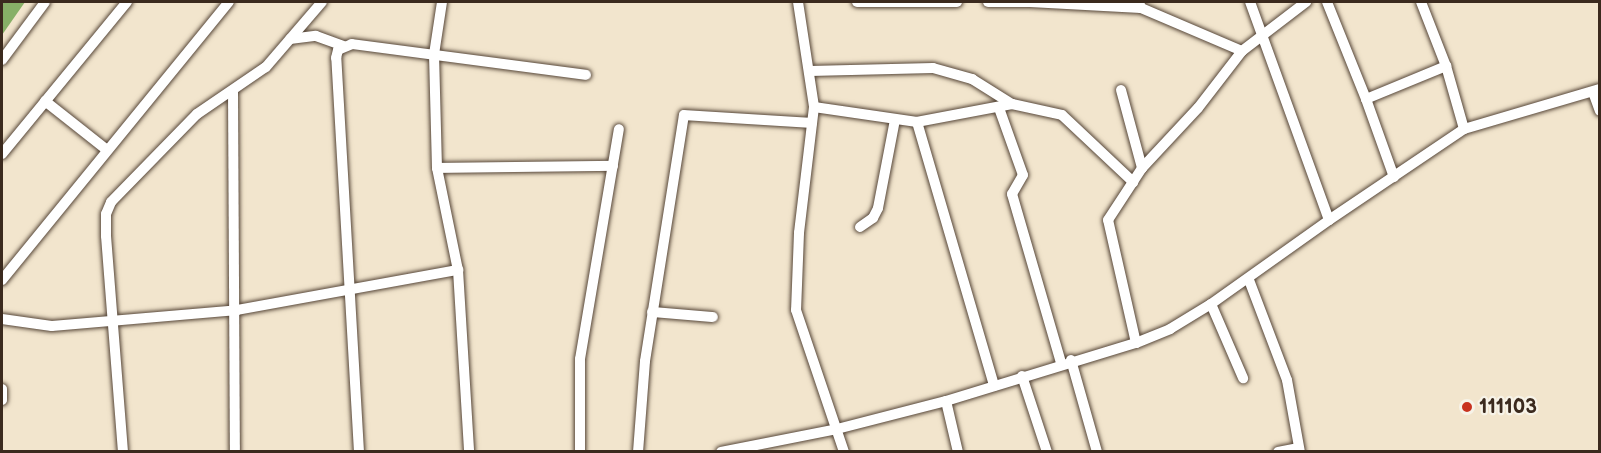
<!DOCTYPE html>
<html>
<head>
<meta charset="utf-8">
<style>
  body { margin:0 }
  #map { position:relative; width:1601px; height:453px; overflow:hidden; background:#f2e5cd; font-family:"Balsamiq Sans",sans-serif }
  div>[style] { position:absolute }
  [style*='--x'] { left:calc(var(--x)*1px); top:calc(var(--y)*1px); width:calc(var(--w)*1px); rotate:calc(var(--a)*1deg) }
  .forest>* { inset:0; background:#87b067 }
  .roads { filter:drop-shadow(0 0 2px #564638) drop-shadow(0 0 2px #564638) }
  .minor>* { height:10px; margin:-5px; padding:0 5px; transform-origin:5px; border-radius:5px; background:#fff }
  .dots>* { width:16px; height:16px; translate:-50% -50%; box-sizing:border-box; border:3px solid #f7f3e8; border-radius:50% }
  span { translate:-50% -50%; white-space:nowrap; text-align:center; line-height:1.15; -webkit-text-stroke:4.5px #f7f3e8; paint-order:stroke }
  .poi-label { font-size:20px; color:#3b2a1e; font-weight:700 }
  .left { translate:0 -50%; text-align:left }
  .frame { position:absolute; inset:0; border:3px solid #3b2a1e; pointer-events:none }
</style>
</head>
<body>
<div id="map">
  <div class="forest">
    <div style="clip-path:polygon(2px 2px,25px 2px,2px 35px)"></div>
  </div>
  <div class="roads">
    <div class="minor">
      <div style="--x:442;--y:2;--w:53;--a:98.7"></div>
      <div style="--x:434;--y:54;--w:114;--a:88.5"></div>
      <div style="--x:437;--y:168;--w:104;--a:78.4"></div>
      <div style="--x:458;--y:270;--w:182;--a:86.5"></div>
      <div style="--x:798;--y:2;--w:106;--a:81.3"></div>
      <div style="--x:814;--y:107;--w:127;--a:96.8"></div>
      <div style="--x:799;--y:233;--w:77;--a:92.2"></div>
      <div style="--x:796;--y:310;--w:150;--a:71.3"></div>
      <div style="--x:857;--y:2;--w:100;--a:0"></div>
      <div style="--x:988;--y:2;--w:42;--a:0"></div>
      <div style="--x:1030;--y:2;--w:111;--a:3.1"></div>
      <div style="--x:1327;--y:2;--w:105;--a:68.1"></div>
      <div style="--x:1366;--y:99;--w:87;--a:-22.4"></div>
      <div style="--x:1446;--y:66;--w:69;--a:-111.3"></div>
      <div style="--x:290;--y:39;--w:26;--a:-7"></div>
      <div style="--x:316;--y:36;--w:29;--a:20"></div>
      <div style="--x:1242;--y:51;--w:81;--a:-37.4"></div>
      <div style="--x:2;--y:60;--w:72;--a:-53.4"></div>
      <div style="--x:810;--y:71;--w:123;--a:-1.4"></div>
      <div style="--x:933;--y:68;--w:41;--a:15.8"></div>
      <div style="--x:972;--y:79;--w:47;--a:32"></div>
      <div style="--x:1012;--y:104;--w:97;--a:169.3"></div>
      <div style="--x:917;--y:122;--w:104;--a:-171.7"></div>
      <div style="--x:233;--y:90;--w:362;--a:89.7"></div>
      <div style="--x:1121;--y:90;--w:81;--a:74.9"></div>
      <div style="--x:1593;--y:92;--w:20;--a:70"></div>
      <div style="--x:1366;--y:99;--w:83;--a:70.3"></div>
      <div style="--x:45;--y:101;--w:79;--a:38.3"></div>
      <div style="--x:1012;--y:104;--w:51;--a:12.4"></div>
      <div style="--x:1062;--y:115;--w:98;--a:43.3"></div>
      <div style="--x:999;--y:108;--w:71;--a:70.3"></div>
      <div style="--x:1023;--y:175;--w:22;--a:120"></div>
      <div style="--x:1012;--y:194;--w:176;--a:73.8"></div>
      <div style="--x:917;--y:122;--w:275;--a:73.7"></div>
      <div style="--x:1464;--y:129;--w:142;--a:-16.4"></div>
      <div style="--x:2;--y:154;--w:197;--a:-50.6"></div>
      <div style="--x:437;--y:168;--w:176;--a:-0.7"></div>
      <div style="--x:1329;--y:220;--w:163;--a:-34"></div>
      <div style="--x:1464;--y:129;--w:66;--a:-105.9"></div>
      <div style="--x:860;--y:227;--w:16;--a:-35"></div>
      <div style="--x:873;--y:218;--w:11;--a:-63"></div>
      <div style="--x:878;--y:208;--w:90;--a:-79.1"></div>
      <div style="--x:2;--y:280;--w:359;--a:-50.8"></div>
      <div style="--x:1249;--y:280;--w:107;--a:69.2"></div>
      <div style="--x:1287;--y:380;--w:73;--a:79.8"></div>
      <div style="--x:1211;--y:304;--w:81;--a:66.6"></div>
      <div style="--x:652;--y:312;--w:61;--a:4.7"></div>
      <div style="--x:2;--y:319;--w:50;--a:8"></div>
      <div style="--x:52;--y:326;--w:186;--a:-4.9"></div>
      <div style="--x:237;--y:310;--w:225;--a:-10.3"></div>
      <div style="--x:1136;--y:343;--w:126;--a:-102.8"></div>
      <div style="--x:1108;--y:220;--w:62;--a:-56.8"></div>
      <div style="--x:1142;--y:168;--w:82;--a:-47"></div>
      <div style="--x:1198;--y:108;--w:72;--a:-52.3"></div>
      <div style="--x:1242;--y:51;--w:110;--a:-156.9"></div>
      <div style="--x:1141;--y:8;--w:6;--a:-108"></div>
      <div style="--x:1071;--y:360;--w:96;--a:74.2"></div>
      <div style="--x:1022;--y:376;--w:80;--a:71.8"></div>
      <div style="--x:2;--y:389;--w:11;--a:90"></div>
      <div style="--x:946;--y:401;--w:52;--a:76.8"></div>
      <div style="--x:123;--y:452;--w:217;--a:-94.5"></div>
      <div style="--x:106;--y:236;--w:22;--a:-90"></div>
      <div style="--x:106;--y:214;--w:13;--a:-67"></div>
      <div style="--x:111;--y:202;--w:123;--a:-45.7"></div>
      <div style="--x:197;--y:114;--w:83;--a:-34.3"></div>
      <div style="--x:266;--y:67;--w:86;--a:-49.3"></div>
      <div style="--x:359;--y:452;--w:395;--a:-93.3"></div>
      <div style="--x:336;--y:58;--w:8;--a:-76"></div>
      <div style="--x:338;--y:50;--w:15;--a:-23"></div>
      <div style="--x:352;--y:44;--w:236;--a:7.5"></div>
      <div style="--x:580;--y:452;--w:93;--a:-90"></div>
      <div style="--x:580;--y:359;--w:233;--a:-80.4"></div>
      <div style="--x:638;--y:452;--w:91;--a:-85.6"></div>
      <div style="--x:645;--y:361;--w:249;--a:-81"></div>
      <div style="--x:684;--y:115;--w:128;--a:3.6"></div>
      <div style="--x:721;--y:452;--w:118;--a:-11.2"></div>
      <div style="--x:837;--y:429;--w:113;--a:-14.4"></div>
      <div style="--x:946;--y:401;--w:199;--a:-17"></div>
      <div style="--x:1136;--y:343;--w:37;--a:-22"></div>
      <div style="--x:1170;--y:329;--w:48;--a:-31.4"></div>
      <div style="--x:1211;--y:304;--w:145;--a:-35.4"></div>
      <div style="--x:1329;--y:220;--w:232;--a:-109.9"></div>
      <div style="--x:1278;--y:452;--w:21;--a:-11"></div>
    </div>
  </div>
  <div class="dots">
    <div style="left:1467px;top:407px;background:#c8321e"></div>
  </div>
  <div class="poi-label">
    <span class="left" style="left:1479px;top:407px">111103</span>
  </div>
  <div class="frame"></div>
</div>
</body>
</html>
